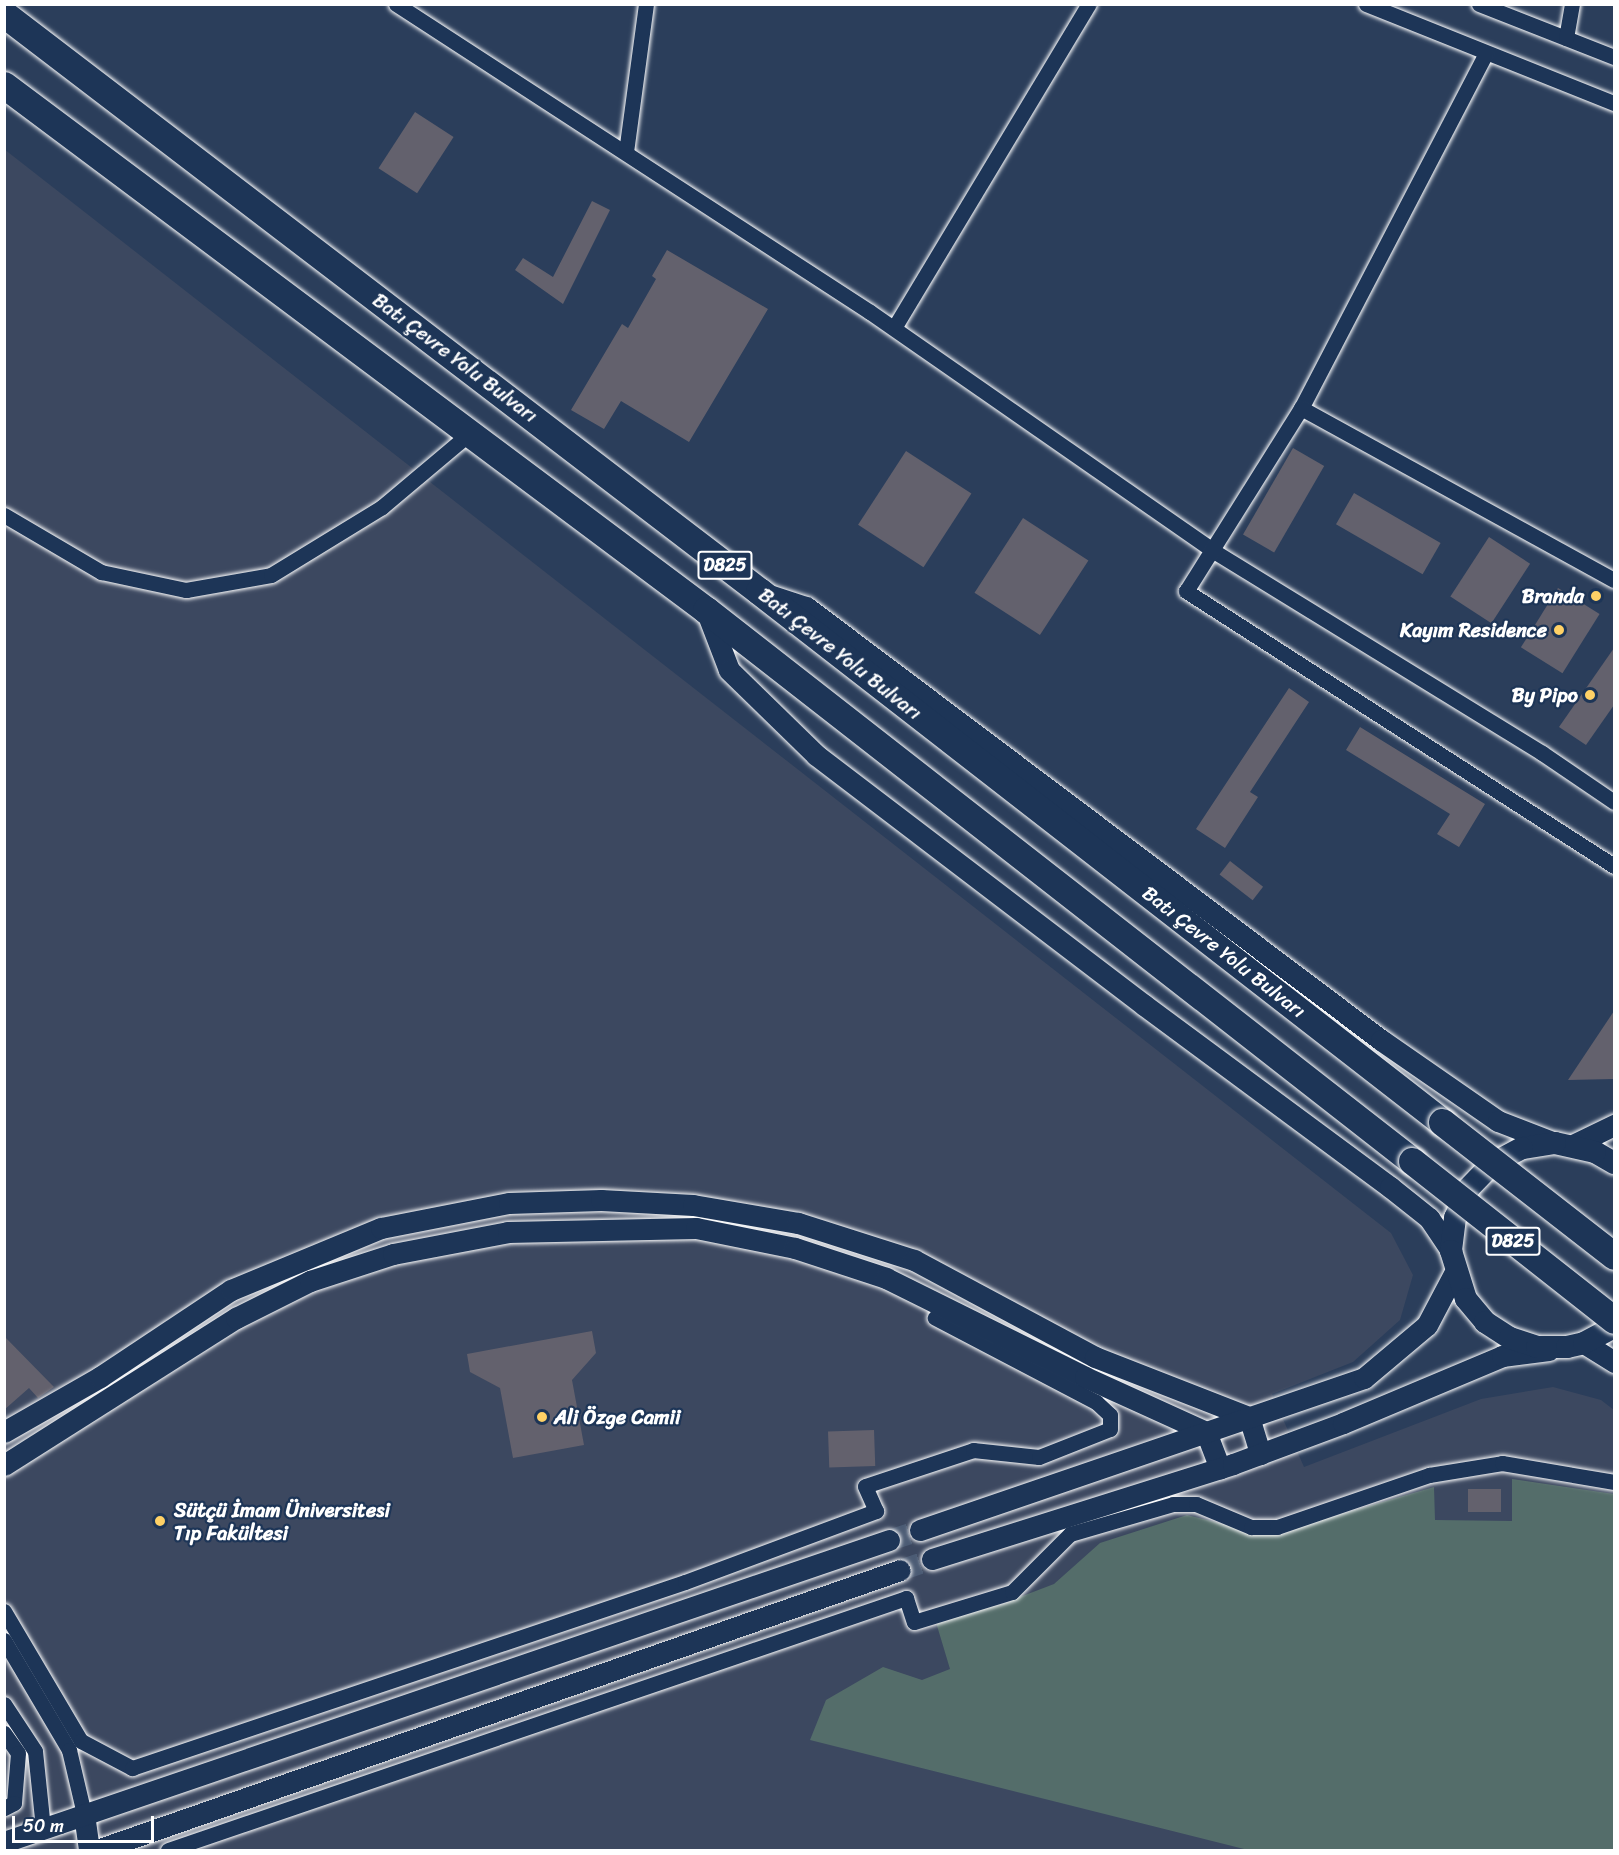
<!DOCTYPE html>
<html>
<head>
<meta charset="utf-8">
<style>
  body { margin:0 }
  #map { position:relative; width:1619px; height:1855px; overflow:hidden; background:#2b3e5b; font-family:Sriracha,sans-serif }
  div>[style] { position:absolute }
  [style*='--x'] { left:calc(var(--x)*1px); top:calc(var(--y)*1px); width:calc(var(--w)*1px); rotate:calc(var(--a)*1deg) }
  .built>* { inset:0; background:#3c4860 }
  .green>* { inset:0; background:#546d6a }
  .building>* { inset:0; background:#63616d; transform-origin:0 0 }
  .secondary-tunnel>* { height:21px; margin-top:-10.5px; transform-origin:0; background:repeating-linear-gradient(90deg,#4b5b74 0 21px,transparent 0 31px) }
  .roads { filter:drop-shadow(0 0 2px #fff) drop-shadow(0 0 2px #fff) }
  .street>* { height:15px; margin:-7.5px; padding:0 7.5px; transform-origin:7.5px; border-radius:7.5px; background:#1d3557 }
  .secondary>* { height:21px; margin:-10.5px; padding:0 10.5px; transform-origin:10.5px; border-radius:10.5px; background:#1d3557 }
  .primary>* { height:22px; margin:-11px; padding:0 11px; transform-origin:11px; border-radius:11px; background:#1d3557 }
  .highway>* { height:27px; margin:-13.5px; padding:0 13.5px; transform-origin:13.5px; border-radius:13.5px; background:#1d3557 }
  .bridges { filter:drop-shadow(0 0 2px #fff) drop-shadow(0 0 2px #fff) }
  .highway-bridge>* { height:27px; margin:-13.5px; padding:0 13.5px; transform-origin:13.5px; border-radius:13.5px; background:#1d3557 }
  .dots>* { width:16px; height:16px; translate:-50% -50%; box-sizing:border-box; border:3px solid #1d3557; border-radius:50% }
  span { translate:-50% -50%; white-space:nowrap; text-align:center; line-height:1.15; -webkit-text-stroke:4.5px #1d3557; paint-order:stroke }
  .shield-label span { padding:2px 4px; background:#1d3557; border:2px solid; border-radius:4px; -webkit-text-stroke-width:0 }
  .shield-label { font-size:18px; color:#fff; font-weight:700 }
  .street-label { font-size:20px; color:#fff }
  .poi-label { font-size:20px; color:#fff; font-weight:700 }
  .right { translate:-100% -50%; text-align:right }
  .left { translate:0 -50%; text-align:left }
  .frame { position:absolute; inset:0; border:6px solid #fff; pointer-events:none }
  .scale { position:absolute; left:12px; top:1816px; width:142px; height:27px; box-sizing:border-box; border:3px solid #fff; border-top:0; padding-left:8px; font-size:18px; line-height:21px; white-space:nowrap; color:#fff; -webkit-text-stroke:4px #1d3557; paint-order:stroke }
</style>
</head>
<body>
<div id="map">
  <div class="built">
    <div style="clip-path:polygon(4px 149px,1391px 1233px,1413px 1275px,1400px 1320px,1353px 1362px,1272px 1394px,1304px 1467px,1481px 1399px,1553px 1387px,1601px 1400px,1614px 1410px,1614px 1850px,5px 1850px)"></div>
  </div>
  <div class="green">
    <div style="clip-path:polygon(1512px 1479px,1614px 1494px,1614px 1850px,1248px 1850px,810px 1740px,826px 1700px,883px 1667px,922px 1680px,950px 1669px,935px 1619px,1002px 1604px,1054px 1584px,1100px 1543px,1187px 1515px,1268px 1535px,1434px 1487px,1435px 1520px,1512px 1521px)"></div>
  </div>
  <div class="building">
    <div style="left:415px;top:112px;width:46px;height:67px;rotate:33deg"></div>
    <div style="clip-path:polygon(592px 201px,610px 210px,563px 304px,515px 270px,523px 258px,553px 277px)"></div>
    <div style="clip-path:polygon(667px 250px,768px 309px,689px 442px,621px 401px,604px 429px,571px 410px,622px 324px,628px 328px,656px 279px,652px 276px)"></div>
    <div style="left:1293px;top:448px;width:36px;height:100px;rotate:30deg"></div>
    <div style="left:906px;top:451px;width:78px;height:88px;rotate:33deg"></div>
    <div style="left:1354px;top:493px;width:100px;height:36px;rotate:30deg"></div>
    <div style="left:1023px;top:518px;width:78px;height:89px;rotate:33deg"></div>
    <div style="left:1489px;top:537px;width:49px;height:71px;rotate:33deg"></div>
    <div style="left:1558px;top:588px;width:49px;height:70px;rotate:32deg"></div>
    <div style="clip-path:polygon(1614px 648px,1614px 705px,1586px 745px,1559px 727px)"></div>
    <div style="clip-path:polygon(1289px 688px,1309px 702px,1250px 792px,1258px 797px,1225px 848px,1196px 829px)"></div>
    <div style="clip-path:polygon(1360px 727px,1485px 804px,1459px 847px,1437px 834px,1450px 814px,1346px 750px)"></div>
    <div style="left:1230px;top:861px;width:42px;height:17px;rotate:38deg"></div>
    <div style="clip-path:polygon(1614px 1011px,1614px 1079px,1568px 1080px)"></div>
    <div style="clip-path:polygon(592px 1331px,596px 1353px,572px 1380px,584px 1445px,513px 1458px,500px 1388px,470px 1372px,467px 1354px)"></div>
    <div style="clip-path:polygon(4px 1336px,54px 1387px,38px 1398px,29px 1388px,4px 1410px)"></div>
    <div style="left:874px;top:1430px;width:36px;height:46px;rotate:88deg"></div>
    <div style="left:1501px;top:1489px;width:23px;height:33px;rotate:90deg"></div>
  </div>
  <div class="secondary-tunnel">
    <div style="--x:889;--y:1540;--w:33;--a:-18"></div>
    <div style="--x:900;--y:1570;--w:34;--a:-19"></div>
  </div>
  <div class="roads">
    <div class="street">
      <div style="--x:396;--y:4;--w:565;--a:33.02"></div>
      <div style="--x:870;--y:312;--w:417;--a:34.8"></div>
      <div style="--x:1212;--y:550;--w:387;--a:31.6"></div>
      <div style="--x:1542;--y:753;--w:87;--a:34.2"></div>
      <div style="--x:1366;--y:4;--w:267;--a:21.8"></div>
      <div style="--x:1479;--y:4;--w:145;--a:21.4"></div>
      <div style="--x:1566;--y:38;--w:35;--a:-80"></div>
      <div style="--x:1486;--y:53;--w:400;--a:117.5"></div>
      <div style="--x:1301;--y:408;--w:216;--a:122.1"></div>
      <div style="--x:1186;--y:591;--w:509;--a:32.72"></div>
      <div style="--x:626;--y:152;--w:149;--a:-82.3"></div>
      <div style="--x:894;--y:328;--w:378;--a:-59"></div>
      <div style="--x:1301;--y:408;--w:357;--a:28.8"></div>
      <div style="--x:4;--y:515;--w:113;--a:30.4"></div>
      <div style="--x:101;--y:572;--w:87;--a:12"></div>
      <div style="--x:186;--y:590;--w:86;--a:-10"></div>
      <div style="--x:271;--y:575;--w:130;--a:-31.5"></div>
      <div style="--x:382;--y:507;--w:116;--a:-40.1"></div>
      <div style="--x:4;--y:1611;--w:151;--a:59.4"></div>
      <div style="--x:81;--y:1741;--w:58;--a:27.9"></div>
      <div style="--x:132;--y:1768;--w:583;--a:-18.59"></div>
      <div style="--x:685;--y:1582;--w:204;--a:-20.4"></div>
      <div style="--x:876;--y:1511;--w:27;--a:-114"></div>
      <div style="--x:865;--y:1486;--w:114;--a:-18.4"></div>
      <div style="--x:973;--y:1450;--w:66;--a:6.1"></div>
      <div style="--x:1039;--y:1457;--w:76;--a:-21.5"></div>
      <div style="--x:1110;--y:1429;--w:14;--a:-90"></div>
      <div style="--x:1110;--y:1415;--w:19;--a:-137"></div>
      <div style="--x:1096;--y:1402;--w:182;--a:-152.4"></div>
      <div style="--x:4;--y:1640;--w:128;--a:59.4"></div>
      <div style="--x:69;--y:1750;--w:66;--a:76.8"></div>
      <div style="--x:4;--y:1704;--w:56;--a:56.6"></div>
      <div style="--x:35;--y:1751;--w:78;--a:84.1"></div>
      <div style="--x:4;--y:1733;--w:24;--a:55"></div>
      <div style="--x:18;--y:1753;--w:50;--a:94.6"></div>
      <div style="--x:14;--y:1803;--w:11;--a:153"></div>
      <div style="--x:168;--y:1850;--w:780;--a:-18.85"></div>
      <div style="--x:906;--y:1598;--w:25;--a:72"></div>
      <div style="--x:914;--y:1622;--w:102;--a:-17"></div>
      <div style="--x:1012;--y:1592;--w:82;--a:-45"></div>
      <div style="--x:1070;--y:1534;--w:107;--a:-16.2"></div>
      <div style="--x:1173;--y:1504;--w:23;--a:0"></div>
      <div style="--x:1196;--y:1504;--w:60;--a:22.7"></div>
      <div style="--x:1251;--y:1527;--w:26;--a:0"></div>
      <div style="--x:1277;--y:1527;--w:161;--a:-18.9"></div>
      <div style="--x:1429;--y:1475;--w:74;--a:-9.3"></div>
      <div style="--x:1502;--y:1463;--w:114;--a:9.6"></div>
    </div>
    <div class="secondary">
      <div style="--x:772;--y:596;--w:36;--a:18"></div>
      <div style="--x:806;--y:607;--w:720;--a:36.98"></div>
      <div style="--x:1381;--y:1040;--w:142;--a:34.7"></div>
      <div style="--x:1498;--y:1121;--w:61;--a:21.1"></div>
      <div style="--x:706;--y:610;--w:64;--a:69"></div>
      <div style="--x:729;--y:670;--w:122;--a:44.3"></div>
      <div style="--x:816;--y:755;--w:412;--a:37.3"></div>
      <div style="--x:1144;--y:1005;--w:306;--a:36.5"></div>
      <div style="--x:1390;--y:1187;--w:50;--a:38.5"></div>
      <div style="--x:1429;--y:1218;--w:40;--a:56"></div>
      <div style="--x:1573;--y:1145;--w:46;--a:-26"></div>
      <div style="--x:1584;--y:1343;--w:36;--a:32"></div>
      <div style="--x:4;--y:1432;--w:111;--a:-29.8"></div>
      <div style="--x:100;--y:1377;--w:157;--a:-33.6"></div>
      <div style="--x:231;--y:1290;--w:162;--a:-22.5"></div>
      <div style="--x:381;--y:1228;--w:130;--a:-11.1"></div>
      <div style="--x:509;--y:1203;--w:92;--a:-1.9"></div>
      <div style="--x:601;--y:1200;--w:92;--a:3.1"></div>
      <div style="--x:693;--y:1205;--w:107;--a:9.7"></div>
      <div style="--x:798;--y:1223;--w:122;--a:17.7"></div>
      <div style="--x:914;--y:1260;--w:205;--a:28.2"></div>
      <div style="--x:1095;--y:1357;--w:165;--a:21.3"></div>
      <div style="--x:1249;--y:1417;--w:39;--a:73"></div>
      <div style="--x:4;--y:1465;--w:275;--a:-32.4"></div>
      <div style="--x:236;--y:1318;--w:83;--a:-26.6"></div>
      <div style="--x:310;--y:1281;--w:87;--a:-18"></div>
      <div style="--x:393;--y:1254;--w:117;--a:-10.8"></div>
      <div style="--x:508;--y:1232;--w:188;--a:-1.2"></div>
      <div style="--x:696;--y:1228;--w:101;--a:11.4"></div>
      <div style="--x:795;--y:1248;--w:96;--a:18.2"></div>
      <div style="--x:886;--y:1278;--w:222;--a:26.4"></div>
      <div style="--x:1085;--y:1377;--w:133;--a:24.4"></div>
      <div style="--x:1206;--y:1432;--w:39;--a:69"></div>
      <div style="--x:920;--y:1530;--w:469;--a:-18.9"></div>
      <div style="--x:1364;--y:1378;--w:82;--a:-40.1"></div>
      <div style="--x:1427;--y:1325;--w:60;--a:-62.2"></div>
      <div style="--x:932;--y:1559;--w:316;--a:-17.5"></div>
      <div style="--x:1233;--y:1464;--w:117;--a:-20.4"></div>
      <div style="--x:1343;--y:1423;--w:173;--a:-22.8"></div>
      <div style="--x:1502;--y:1356;--w:47;--a:-7.3"></div>
      <div style="--x:84;--y:1814;--w:36;--a:82"></div>
      <div style="--x:4;--y:1842;--w:935;--a:-18.84"></div>
      <div style="--x:97;--y:1850;--w:850;--a:-19.22"></div>
    </div>
    <div class="primary">
      <div style="--x:1614;--y:1163;--w:22;--a:-150"></div>
      <div style="--x:1595;--y:1152;--w:41;--a:-167.3"></div>
      <div style="--x:1555;--y:1143;--w:33;--a:171"></div>
      <div style="--x:1522;--y:1148;--w:34;--a:152"></div>
      <div style="--x:1492;--y:1164;--w:33;--a:134"></div>
      <div style="--x:1469;--y:1188;--w:33;--a:115"></div>
      <div style="--x:1455;--y:1218;--w:33;--a:97"></div>
      <div style="--x:1451;--y:1251;--w:50;--a:72.6"></div>
      <div style="--x:1466;--y:1299;--w:30;--a:50"></div>
      <div style="--x:1485;--y:1322;--w:30;--a:33"></div>
      <div style="--x:1510;--y:1338;--w:28;--a:18"></div>
      <div style="--x:1537;--y:1347;--w:30;--a:0"></div>
      <div style="--x:1567;--y:1347;--w:17;--a:-13"></div>
      <div style="--x:1584;--y:1343;--w:34;--a:-28"></div>
    </div>
    <div class="highway">
      <div style="--x:4;--y:14;--w:950;--a:37.39"></div>
      <div style="--x:759;--y:591;--w:865;--a:37.86"></div>
      <div style="--x:4;--y:85;--w:877;--a:36.79"></div>
      <div style="--x:706;--y:610;--w:896;--a:37.97"></div>
    </div>
  </div>
  <div class="bridges">
    <div class="highway-bridge">
      <div style="--x:1442;--y:1122;--w:218;--a:37.9"></div>
      <div style="--x:1412;--y:1161;--w:257;--a:38.2"></div>
    </div>
  </div>
  <div class="dots">
    <div style="left:1596px;top:596px;background:#ffd166"></div>
    <div style="left:1559px;top:630px;background:#ffd166"></div>
    <div style="left:1590px;top:695px;background:#ffd166"></div>
    <div style="left:542px;top:1417px;background:#ffd166"></div>
    <div style="left:160px;top:1521px;background:#ffd166"></div>
  </div>
  <div class="shield-label">
    <span style="left:725px;top:565px">D825</span>
    <span style="left:1513px;top:1241px">D825</span>
  </div>
  <div class="street-label">
    <span style="left:455px;top:358px;rotate:37deg">Batı Çevre Yolu Bulvarı</span>
    <span style="left:840px;top:654px;rotate:38deg">Batı Çevre Yolu Bulvarı</span>
    <span style="left:1224px;top:952px;rotate:38deg">Batı Çevre Yolu Bulvarı</span>
  </div>
  <div class="poi-label">
    <span class="right" style="left:1584px;top:596px">Branda</span>
    <span class="right" style="left:1547px;top:630px">Kayım Residence</span>
    <span class="right" style="left:1578px;top:695px">By Pipo</span>
    <span class="left" style="left:554px;top:1417px">Ali Özge Camii</span>
    <span class="left" style="left:174px;top:1522px">Sütçü İmam Üniversitesi<br>Tıp Fakültesi</span>
  </div>
  <div class="frame"></div>
  <div class="scale">50 m</div>
</div>
</body>
</html>
